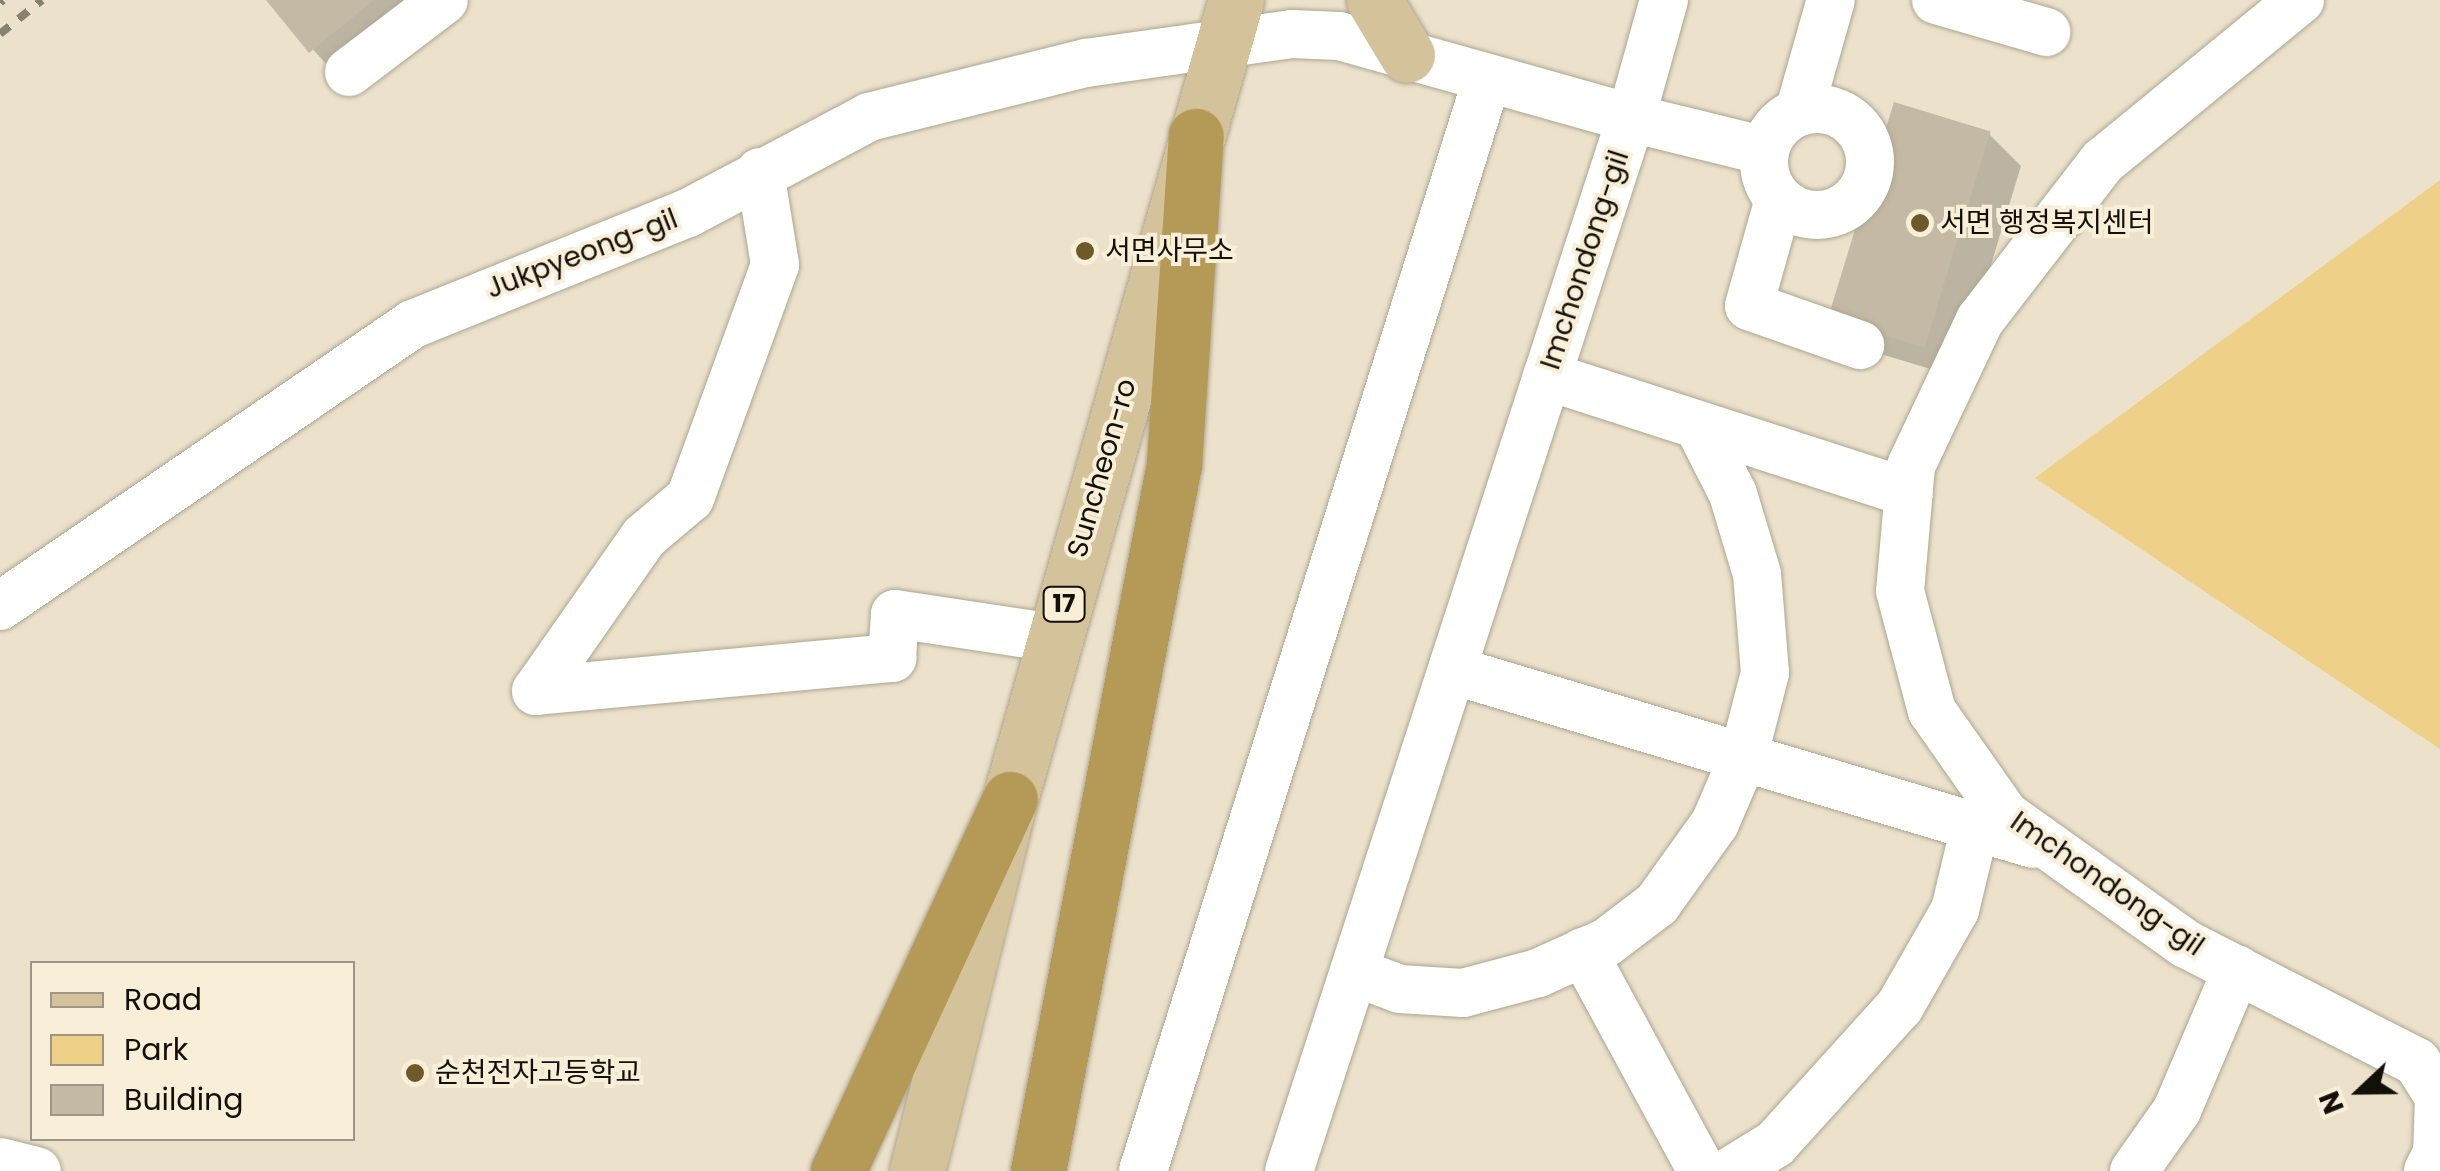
<!DOCTYPE html>
<html>
<head>
<meta charset="utf-8">
<style>
  body { margin:0 }
  #map { position:relative; width:2440px; height:1171px; overflow:hidden; background:#ece2cc; font-family:Poppins,"Noto Sans KR",sans-serif }
  div>[style] { position:absolute }
  [style*='--x'] { left:calc(var(--x)*1px); top:calc(var(--y)*1px); width:calc(var(--w)*1px); rotate:calc(var(--a)*1deg) }
  .green>* { inset:0; background:#efd088 }
  .shadow>* { inset:0; background:#0003 }
  .building>* { inset:0; background:#c3b9a4; transform-origin:0 0 }
  .roads { filter:drop-shadow(0 0 2px #aea590) drop-shadow(0 0 2px #aea590) }
  .minor>* { height:48px; margin:-24px; padding:0 24px; transform-origin:24px; border-radius:24px; background:#fff }
  .minor>.ring { margin:-24px; padding:0; box-sizing:content-box; background:none; border:48px solid #fff; border-radius:50% }
  .major>* { height:55px; margin:-27.5px; padding:0 27.5px; transform-origin:27.5px; border-radius:27.5px; background:#d3c29a }
  .highway>* { height:55px; margin:-27.5px; padding:0 27.5px; transform-origin:27.5px; border-radius:27.5px; background:#b59956 }
  .rail>* { height:8px; margin-top:-4px; transform-origin:0; background:repeating-linear-gradient(90deg,#888172 0 12px,transparent 0 24px) }
  .dots>* { width:28px; height:28px; translate:-50% -50%; box-sizing:border-box; border:5px solid #f9efd9; border-radius:50% }
  span { translate:-50% -50%; white-space:nowrap; text-align:center; line-height:1.15; -webkit-text-stroke:8px #f9efd9; paint-order:stroke }
  .shield-label span { padding:2px 8px; background:#f9efd9; border:2px solid; border-radius:8px; -webkit-text-stroke-width:0 }
  .shield-label { font-size:25px; color:#131009; font-weight:700 }
  .poi-label { font-size:28px; color:#131009 }
  .left { translate:0 -50%; text-align:left }
  .street-label { font-size:28px; color:#131009 }
  .legend { position:absolute; left:30px; top:961px; width:325px; height:180px; box-sizing:border-box; background:#f9efd9; border:2px solid #9d9686; margin:0; padding:12px 18px; list-style:none; font-size:30px; color:#131009 }
  .legend li { display:flex; align-items:center; gap:20px; height:50px }
  .legend b { width:50px; border:2px solid #9d9686 }
  .north { position:absolute; left:2310px; top:1041px; width:100px; height:100px; -webkit-text-stroke:8px #f9efd9; paint-order:stroke; rotate:248deg; font-size:28px; font-weight:700; line-height:40px; text-align:center; color:#131009 }
  .north::after { content:''; display:block; margin:auto; width:35px; height:45px; background:#131009; clip-path:polygon(50% 0,100% 100%,50% 72%,0 100%) }
</style>
</head>
<body>
<div id="map">
  <div class="green">
    <div style="clip-path:polygon(2440px 180px,2440px 749px,2035px 478px)"></div>
  </div>
  <div class="shadow">
    <div style="clip-path:polygon(269px 0,444px 0,343px 83px)"></div>
    <div style="clip-path:polygon(1989px 134px,2021px 166px,1957px 377px,1864px 349px)"></div>
  </div>
  <div class="building">
    <div style="clip-path:polygon(266px 0,374px 0,309px 53px)"></div>
    <div style="left:1894px;top:102px;width:101px;height:226px;rotate:17deg"></div>
  </div>
  <div class="roads">
    <div class="minor">
      <div style="--x:1664;--y:0;--w:123;--a:105.6"></div>
      <div style="--x:1631;--y:118;--w:138;--a:13.8"></div>
      <div style="--x:1936;--y:0;--w:115;--a:16.2"></div>
      <div style="--x:2300;--y:0;--w:254;--a:140.7"></div>
      <div style="--x:2103;--y:161;--w:201;--a:127.7"></div>
      <div style="--x:1980;--y:320;--w:161;--a:115.3"></div>
      <div style="--x:1911;--y:466;--w:125;--a:95"></div>
      <div style="--x:1900;--y:591;--w:124;--a:75.1"></div>
      <div style="--x:1932;--y:711;--w:127;--a:54.9"></div>
      <div style="--x:2005;--y:815;--w:222;--a:35.5"></div>
      <div style="--x:2186;--y:944;--w:259;--a:27.1"></div>
      <div style="--x:2417;--y:1062;--w:41;--a:57.8"></div>
      <div style="--x:2439;--y:1097;--w:56;--a:92"></div>
      <div style="--x:2437;--y:1153;--w:20;--a:117"></div>
      <div style="--x:349;--y:72;--w:119;--a:-37.2"></div>
      <div class="ring" style="left:1764px;top:109px;width:58px;height:58px"></div>
      <div style="--x:1799;--y:112;--w:116;--a:-74.1"></div>
      <div style="--x:760;--y:172;--w:94;--a:80.8"></div>
      <div style="--x:775;--y:265;--w:248;--a:110"></div>
      <div style="--x:690;--y:498;--w:60;--a:139.7"></div>
      <div style="--x:644;--y:537;--w:188;--a:125"></div>
      <div style="--x:536;--y:691;--w:358;--a:-5.3"></div>
      <div style="--x:892;--y:658;--w:44;--a:-86.1"></div>
      <div style="--x:895;--y:614;--w:161;--a:8.6"></div>
      <div style="--x:1779;--y:199;--w:111;--a:105.7"></div>
      <div style="--x:1749;--y:306;--w:118;--a:19.4"></div>
      <div style="--x:1547;--y:376;--w:380;--a:17.9"></div>
      <div style="--x:0;--y:606;--w:500;--a:-34.33"></div>
      <div style="--x:413;--y:324;--w:297;--a:-22"></div>
      <div style="--x:688;--y:213;--w:205;--a:-27.9"></div>
      <div style="--x:869;--y:117;--w:224;--a:-14"></div>
      <div style="--x:1086;--y:63;--w:208;--a:-8"></div>
      <div style="--x:1292;--y:34;--w:47;--a:2.4"></div>
      <div style="--x:1339;--y:36;--w:303;--a:15.7"></div>
      <div style="--x:1631;--y:118;--w:1107;--a:107.99"></div>
      <div style="--x:1452;--y:670;--w:606;--a:16.67"></div>
      <div style="--x:1583;--y:952;--w:249;--a:61.5"></div>
      <div style="--x:1354;--y:972;--w:49;--a:20.3"></div>
      <div style="--x:1400;--y:989;--w:63;--a:3.6"></div>
      <div style="--x:1463;--y:993;--w:78;--a:-14.9"></div>
      <div style="--x:1538;--y:973;--w:76;--a:-24.2"></div>
      <div style="--x:1607;--y:942;--w:63;--a:-37.2"></div>
      <div style="--x:1657;--y:904;--w:100;--a:-54.4"></div>
      <div style="--x:1715;--y:823;--w:71;--a:-66.7"></div>
      <div style="--x:1743;--y:758;--w:88;--a:-75.5"></div>
      <div style="--x:1765;--y:673;--w:99;--a:-94.6"></div>
      <div style="--x:1757;--y:574;--w:84;--a:-106.7"></div>
      <div style="--x:1733;--y:494;--w:77;--a:-116.9"></div>
      <div style="--x:0;--y:1162;--w:38;--a:14"></div>
      <div style="--x:1143;--y:1171;--w:1145;--a:-72.51"></div>
      <div style="--x:1731;--y:1171;--w:52;--a:-31.5"></div>
      <div style="--x:1775;--y:1144;--w:186;--a:-47.8"></div>
      <div style="--x:1900;--y:1006;--w:111;--a:-60.2"></div>
      <div style="--x:1955;--y:910;--w:85;--a:-76.5"></div>
      <div style="--x:2134;--y:1171;--w:75;--a:-54.8"></div>
      <div style="--x:2177;--y:1110;--w:153;--a:-66.9"></div>
    </div>
    <div class="major">
      <div style="--x:1374;--y:0;--w:64;--a:59"></div>
      <div style="--x:917;--y:1171;--w:383;--a:-76"></div>
      <div style="--x:1010;--y:799;--w:830;--a:-74.21"></div>
    </div>
    <div class="highway">
      <div style="--x:838;--y:1171;--w:410;--a:-65.2"></div>
      <div style="--x:1038;--y:1171;--w:720;--a:-79.11"></div>
      <div style="--x:1174;--y:464;--w:329;--a:-86.2"></div>
    </div>
  </div>
  <div class="rail">
    <div style="--x:0;--y:3;--w:4;--a:-45"></div>
    <div style="--x:0;--y:34;--w:54;--a:-39"></div>
  </div>
  <div class="dots">
    <div style="left:1920px;top:223px;background:#6e5a28"></div>
    <div style="left:1085px;top:251px;background:#6e5a28"></div>
    <div style="left:415px;top:1073px;background:#6e5a28"></div>
  </div>
  <div class="shield-label">
    <span style="left:1064px;top:604px">17</span>
  </div>
  <div class="poi-label">
    <span class="left" style="left:1940px;top:223px">서면 행정복지센터</span>
    <span class="left" style="left:1105px;top:251px">서면사무소</span>
    <span class="left" style="left:435px;top:1073px">순천전자고등학교</span>
  </div>
  <div class="street-label">
    <span style="left:582px;top:254px;rotate:-21deg">Jukpyeong-gil</span>
    <span style="left:1585px;top:260px;rotate:-72deg">Imchondong-gil</span>
    <span style="left:1102px;top:468px;rotate:-74deg">Suncheon-ro</span>
    <span style="left:2107px;top:884px;rotate:35deg">Imchondong-gil</span>
  </div>
  <ul class="legend">
  <li><b style="height:12px;background:#d3c29a"></b>Road</li>
  <li><b style="height:28px;background:#efd088"></b>Park</li>
  <li><b style="height:28px;background:#c3b9a4"></b>Building</li>
  </ul>
  <div class="north">N</div>
</div>
</body>
</html>
